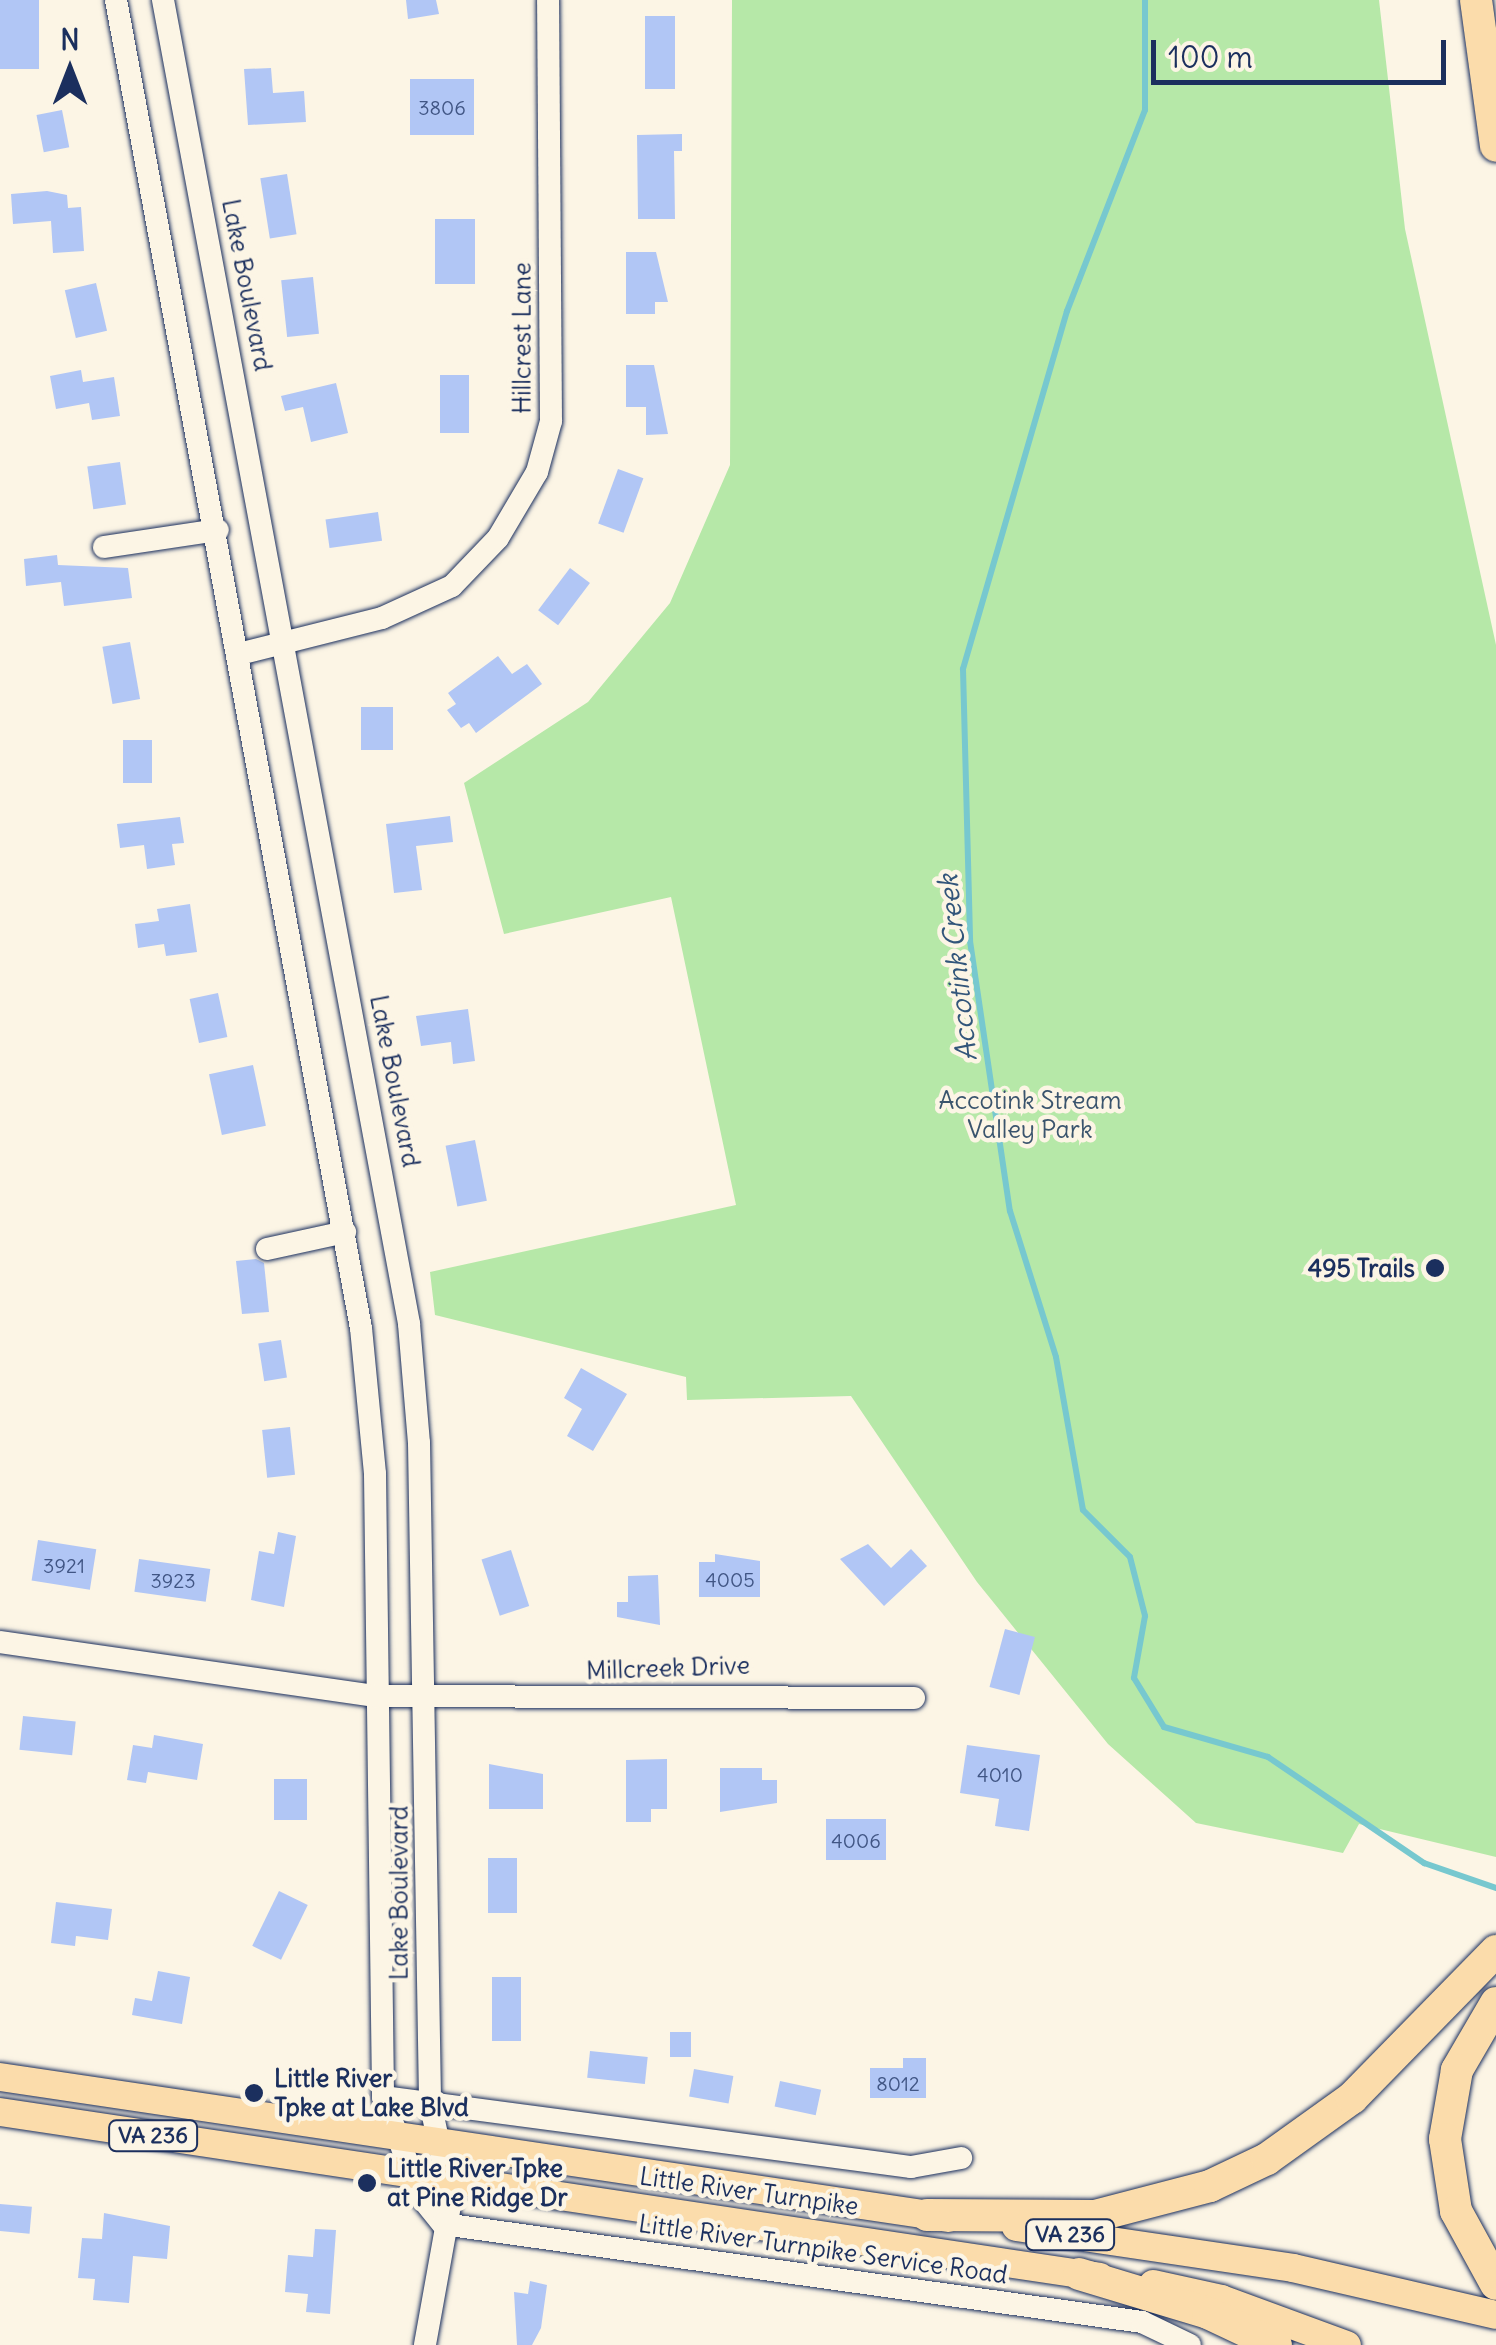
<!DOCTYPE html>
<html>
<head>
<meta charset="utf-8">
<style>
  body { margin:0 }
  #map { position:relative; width:1496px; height:2345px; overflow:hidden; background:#fcf5e5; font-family:Delius,sans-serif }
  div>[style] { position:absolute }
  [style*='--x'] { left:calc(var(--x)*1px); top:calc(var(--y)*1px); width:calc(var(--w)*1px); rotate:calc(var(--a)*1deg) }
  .green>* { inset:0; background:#b6e8a8 }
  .stream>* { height:6px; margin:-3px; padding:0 3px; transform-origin:3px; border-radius:3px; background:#77c8cf }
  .building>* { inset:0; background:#b1c6f5; transform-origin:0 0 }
  .roads { filter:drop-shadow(0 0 2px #1b2f5e) drop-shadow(0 0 2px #1b2f5e) }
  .minor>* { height:22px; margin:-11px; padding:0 11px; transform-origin:11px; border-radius:11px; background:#fcf5e5 }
  .major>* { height:28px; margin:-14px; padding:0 14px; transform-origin:14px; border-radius:14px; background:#fbdcab }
  .highway>* { height:32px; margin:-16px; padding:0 16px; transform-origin:16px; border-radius:16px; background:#fbdcab }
  .dots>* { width:28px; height:28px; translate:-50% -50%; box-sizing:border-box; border:5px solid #fcf5e5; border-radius:50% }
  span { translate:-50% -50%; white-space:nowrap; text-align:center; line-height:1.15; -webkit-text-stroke:9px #fcf5e5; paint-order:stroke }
  .number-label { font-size:20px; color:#405584 }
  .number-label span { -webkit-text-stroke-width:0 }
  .shield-label span { padding:2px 8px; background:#fcf5e5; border:2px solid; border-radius:8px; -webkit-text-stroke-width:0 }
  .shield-label { font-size:22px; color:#1b2f5e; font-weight:700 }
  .street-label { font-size:25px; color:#1b2f5e }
  .park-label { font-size:25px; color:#3a546d }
  .poi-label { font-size:25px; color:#1b2f5e; font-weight:700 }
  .right { translate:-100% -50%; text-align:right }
  .left { translate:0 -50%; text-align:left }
  .water-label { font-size:28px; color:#32557a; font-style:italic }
  .north { position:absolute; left:20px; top:20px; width:100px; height:100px; -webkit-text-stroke:8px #fcf5e5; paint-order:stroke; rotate:0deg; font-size:28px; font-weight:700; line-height:40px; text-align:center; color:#1b2f5e }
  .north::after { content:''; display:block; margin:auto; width:35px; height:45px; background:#1b2f5e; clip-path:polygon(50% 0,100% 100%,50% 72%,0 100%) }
  .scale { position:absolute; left:1151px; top:40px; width:295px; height:45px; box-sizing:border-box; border:5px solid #1b2f5e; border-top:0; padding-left:12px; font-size:30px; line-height:35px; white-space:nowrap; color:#1b2f5e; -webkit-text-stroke:8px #fcf5e5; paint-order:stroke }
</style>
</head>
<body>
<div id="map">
  <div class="green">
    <div style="clip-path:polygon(732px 0,1379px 0,1405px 229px,1496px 645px,1496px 1857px,1359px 1824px,1343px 1853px,1196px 1823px,1108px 1744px,977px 1582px,851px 1396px,687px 1400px,686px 1377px,435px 1315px,430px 1272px,736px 1205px,671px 897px,504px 934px,464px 783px,588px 702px,670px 603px,730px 465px)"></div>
  </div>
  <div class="stream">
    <div style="--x:1145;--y:0;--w:110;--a:90"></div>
    <div style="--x:1145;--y:110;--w:216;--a:111.2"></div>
    <div style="--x:1067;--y:311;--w:373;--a:106.2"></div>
    <div style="--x:963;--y:669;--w:272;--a:88.5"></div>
    <div style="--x:970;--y:941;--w:273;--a:81.6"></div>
    <div style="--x:1010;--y:1211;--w:153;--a:72.5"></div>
    <div style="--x:1056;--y:1357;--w:155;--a:80"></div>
    <div style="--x:1083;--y:1510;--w:66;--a:45"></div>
    <div style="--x:1130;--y:1557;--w:61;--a:75.7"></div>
    <div style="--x:1145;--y:1616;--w:63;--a:100.1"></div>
    <div style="--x:1134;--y:1678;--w:57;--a:58.5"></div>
    <div style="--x:1164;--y:1727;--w:108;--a:16.1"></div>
    <div style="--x:1268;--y:1757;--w:189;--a:34.2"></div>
    <div style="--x:1424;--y:1863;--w:76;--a:19.1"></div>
  </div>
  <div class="building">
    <div style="left:0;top:0;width:39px;height:69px"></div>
    <div style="clip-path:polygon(406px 0,436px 0,439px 14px,408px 19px)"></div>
    <div style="left:645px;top:16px;width:30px;height:73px"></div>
    <div style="clip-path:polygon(271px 68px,273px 93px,304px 91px,306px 122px,248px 125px,244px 69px)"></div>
    <div style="left:410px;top:79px;width:64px;height:56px"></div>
    <div style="left:62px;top:110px;width:38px;height:26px;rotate:79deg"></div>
    <div style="clip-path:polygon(682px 134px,682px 151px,674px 151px,675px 219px,638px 219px,637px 135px)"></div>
    <div style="left:287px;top:174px;width:61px;height:27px;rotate:81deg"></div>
    <div style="clip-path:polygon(47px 191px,67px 195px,68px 208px,81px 207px,84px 251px,53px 253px,51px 221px,13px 224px,11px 194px)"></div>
    <div style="left:435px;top:219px;width:40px;height:65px"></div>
    <div style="clip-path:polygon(626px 252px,656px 252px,668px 302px,655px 302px,655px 314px,626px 314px)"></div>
    <div style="left:313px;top:277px;width:57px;height:32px;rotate:84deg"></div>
    <div style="left:96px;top:283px;width:49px;height:32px;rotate:77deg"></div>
    <div style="clip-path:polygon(626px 365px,654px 365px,668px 434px,646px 435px,646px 407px,626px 407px)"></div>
    <div style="clip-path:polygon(81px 370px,83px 382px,114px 377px,120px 416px,92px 420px,89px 403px,56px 409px,50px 376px)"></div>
    <div style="left:440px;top:375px;width:29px;height:58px"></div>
    <div style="clip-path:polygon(336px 383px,348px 433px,311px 442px,303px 407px,285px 411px,281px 396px)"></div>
    <div style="left:120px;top:462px;width:43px;height:33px;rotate:82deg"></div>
    <div style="left:618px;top:469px;width:27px;height:58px;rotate:20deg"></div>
    <div style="left:378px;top:512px;width:29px;height:53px;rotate:82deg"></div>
    <div style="clip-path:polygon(57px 555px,58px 565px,128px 568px,132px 598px,64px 606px,61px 582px,26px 586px,24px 559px)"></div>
    <div style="left:570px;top:568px;width:25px;height:53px;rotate:37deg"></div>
    <div style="left:130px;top:642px;width:58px;height:28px;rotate:80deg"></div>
    <div style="clip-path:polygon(498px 656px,512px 674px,527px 664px,542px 684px,476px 733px,469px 723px,461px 728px,447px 710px,456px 704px,448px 693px)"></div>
    <div style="left:361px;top:707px;width:32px;height:43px"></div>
    <div style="left:123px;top:740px;width:29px;height:43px"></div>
    <div style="clip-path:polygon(450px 816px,453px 842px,416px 846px,422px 890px,394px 893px,386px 824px)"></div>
    <div style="clip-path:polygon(180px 817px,184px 843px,172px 844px,175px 865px,147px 869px,144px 845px,120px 848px,117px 824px)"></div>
    <div style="clip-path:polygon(190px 904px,197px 952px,166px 956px,164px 944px,138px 948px,135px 924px,159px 921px,157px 909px)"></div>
    <div style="left:218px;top:993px;width:45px;height:29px;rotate:78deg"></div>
    <div style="clip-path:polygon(468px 1009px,475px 1061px,453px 1064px,451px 1042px,421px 1046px,416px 1016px)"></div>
    <div style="left:253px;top:1065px;width:62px;height:45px;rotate:78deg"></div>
    <div style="left:475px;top:1140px;width:62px;height:30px;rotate:79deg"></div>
    <div style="clip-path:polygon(256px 1259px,264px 1263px,269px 1312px,242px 1314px,236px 1261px)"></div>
    <div style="left:281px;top:1340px;width:38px;height:23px;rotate:81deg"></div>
    <div style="clip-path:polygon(581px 1368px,627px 1394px,593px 1451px,567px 1436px,582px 1409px,564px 1398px)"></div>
    <div style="left:290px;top:1427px;width:48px;height:28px;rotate:84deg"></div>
    <div style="clip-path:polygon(278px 1532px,296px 1536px,284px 1607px,251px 1600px,259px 1551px,274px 1554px)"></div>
    <div style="left:38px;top:1540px;width:59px;height:41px;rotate:9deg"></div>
    <div style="clip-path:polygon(868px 1544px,891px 1568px,911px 1549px,927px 1566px,884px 1606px,840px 1559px)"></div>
    <div style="left:511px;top:1550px;width:59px;height:31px;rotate:72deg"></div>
    <div style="clip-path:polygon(715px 1554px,760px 1561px,760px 1597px,699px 1597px,699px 1562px,715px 1562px)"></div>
    <div style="left:139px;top:1559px;width:72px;height:33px;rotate:8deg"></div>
    <div style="clip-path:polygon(658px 1575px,660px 1625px,617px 1617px,617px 1602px,628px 1602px,628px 1576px)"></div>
    <div style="left:1005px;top:1629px;width:31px;height:60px;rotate:15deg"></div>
    <div style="left:23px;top:1716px;width:53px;height:34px;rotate:6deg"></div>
    <div style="clip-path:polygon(154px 1735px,203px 1744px,197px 1780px,148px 1772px,146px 1783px,127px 1780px,133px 1745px,152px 1748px)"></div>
    <div style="clip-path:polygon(967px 1745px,1040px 1755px,1029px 1831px,995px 1826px,999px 1799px,960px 1793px)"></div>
    <div style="clip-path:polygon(667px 1759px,667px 1809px,651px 1809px,651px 1822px,626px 1822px,626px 1760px)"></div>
    <div style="clip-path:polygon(489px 1764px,543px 1774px,543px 1809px,489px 1809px)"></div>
    <div style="clip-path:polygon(720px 1768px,762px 1768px,762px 1780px,777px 1780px,777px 1803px,720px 1812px)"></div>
    <div style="left:274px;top:1779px;width:33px;height:41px"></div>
    <div style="left:826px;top:1819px;width:60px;height:41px"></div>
    <div style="left:488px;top:1858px;width:29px;height:55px"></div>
    <div style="left:279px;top:1891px;width:32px;height:61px;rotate:26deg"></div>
    <div style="clip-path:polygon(56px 1902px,112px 1909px,108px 1940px,76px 1936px,75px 1946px,51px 1943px)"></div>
    <div style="clip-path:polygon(158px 1971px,190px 1977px,182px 2024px,132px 2015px,135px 1998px,152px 2001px)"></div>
    <div style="left:492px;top:1977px;width:29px;height:64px"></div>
    <div style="left:670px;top:2032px;width:21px;height:25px"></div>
    <div style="left:590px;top:2051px;width:58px;height:27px;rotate:6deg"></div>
    <div style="clip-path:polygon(903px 2058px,926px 2058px,926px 2098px,870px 2098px,870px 2068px,903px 2068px)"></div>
    <div style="left:694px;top:2069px;width:40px;height:28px;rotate:10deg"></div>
    <div style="left:780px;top:2081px;width:42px;height:26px;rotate:12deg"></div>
    <div style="left:0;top:2204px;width:32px;height:27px;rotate:5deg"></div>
    <div style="clip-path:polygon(104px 2213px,170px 2226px,167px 2259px,133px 2256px,129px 2303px,93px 2300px,95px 2279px,78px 2278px,82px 2238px,102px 2239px)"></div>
    <div style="clip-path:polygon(315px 2229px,336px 2230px,330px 2314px,306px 2312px,308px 2294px,285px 2292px,288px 2255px,313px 2257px)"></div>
    <div style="clip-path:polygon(530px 2281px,547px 2285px,541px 2328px,532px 2345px,517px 2345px,514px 2292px,528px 2294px)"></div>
  </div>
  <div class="roads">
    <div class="minor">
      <div style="--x:116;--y:0;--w:1350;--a:79.55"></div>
      <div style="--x:361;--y:1328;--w:147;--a:84.5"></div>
      <div style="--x:375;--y:1474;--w:623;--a:89.26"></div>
      <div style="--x:383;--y:2097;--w:106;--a:69.5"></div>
      <div style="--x:420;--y:2196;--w:36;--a:51"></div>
      <div style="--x:163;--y:0;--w:1347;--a:79.47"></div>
      <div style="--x:409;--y:1324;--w:119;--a:85.2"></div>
      <div style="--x:419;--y:1443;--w:659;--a:89.04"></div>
      <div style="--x:430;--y:2102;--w:100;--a:77.9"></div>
      <div style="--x:451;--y:2200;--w:147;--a:100.2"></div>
      <div style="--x:104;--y:547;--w:115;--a:-8.5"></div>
      <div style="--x:239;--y:654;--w:147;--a:-14.1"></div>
      <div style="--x:382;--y:618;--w:77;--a:-24.6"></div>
      <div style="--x:452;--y:586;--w:66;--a:-46.2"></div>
      <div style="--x:498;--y:538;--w:77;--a:-59.4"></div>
      <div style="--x:537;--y:472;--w:53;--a:-74.6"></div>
      <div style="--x:551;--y:421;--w:421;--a:-90.4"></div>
      <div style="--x:267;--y:1249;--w:80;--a:-12.3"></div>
      <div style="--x:0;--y:1642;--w:381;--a:8.2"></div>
      <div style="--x:377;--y:1696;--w:537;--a:0.21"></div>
      <div style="--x:383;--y:2097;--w:533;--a:7.55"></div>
      <div style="--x:911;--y:2167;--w:51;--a:-10.2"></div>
      <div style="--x:443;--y:2224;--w:706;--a:7.98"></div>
      <div style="--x:1142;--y:2322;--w:53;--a:25.6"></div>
    </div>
    <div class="major">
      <div style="--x:0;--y:2077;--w:959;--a:8.45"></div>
      <div style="--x:0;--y:2112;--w:1112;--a:8.53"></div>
      <div style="--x:1016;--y:2227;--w:280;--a:8.4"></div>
      <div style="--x:1293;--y:2268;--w:208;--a:13"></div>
      <div style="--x:1153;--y:2284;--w:70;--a:12.4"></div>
      <div style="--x:1221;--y:2299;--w:134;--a:20.1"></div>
    </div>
    <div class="highway">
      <div style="--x:1476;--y:0;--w:147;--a:82.2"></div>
      <div style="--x:1496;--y:2003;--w:78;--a:120.2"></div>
      <div style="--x:1457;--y:2070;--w:70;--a:99.9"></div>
      <div style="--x:1445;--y:2139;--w:73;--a:81.3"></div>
      <div style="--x:1456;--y:2211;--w:83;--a:61.3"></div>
      <div style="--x:927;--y:2215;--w:168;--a:0.3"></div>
      <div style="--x:1095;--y:2216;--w:119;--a:-14.6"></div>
      <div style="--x:1210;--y:2186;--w:63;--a:-25.3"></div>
      <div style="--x:1267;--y:2159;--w:105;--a:-35.7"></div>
      <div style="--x:1352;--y:2098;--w:206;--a:-45.6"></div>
      <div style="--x:1079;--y:2274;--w:135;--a:16.8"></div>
      <div style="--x:1208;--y:2313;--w:75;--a:25.2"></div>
    </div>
  </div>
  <div class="dots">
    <div style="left:1435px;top:1268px;background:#1b2f5e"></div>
    <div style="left:254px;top:2093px;background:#1b2f5e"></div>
    <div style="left:367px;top:2183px;background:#1b2f5e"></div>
  </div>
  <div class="number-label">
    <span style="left:442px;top:107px">3806</span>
    <span style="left:64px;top:1565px">3921</span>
    <span style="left:730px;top:1579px">4005</span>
    <span style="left:173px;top:1580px">3923</span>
    <span style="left:1000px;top:1774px">4010</span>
    <span style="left:856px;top:1840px">4006</span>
    <span style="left:898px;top:2083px">8012</span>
  </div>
  <div class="shield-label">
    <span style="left:153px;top:2136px">VA 236</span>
    <span style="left:1070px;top:2235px">VA 236</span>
  </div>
  <div class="street-label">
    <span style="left:247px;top:285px;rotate:79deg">Lake Boulevard</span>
    <span style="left:522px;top:338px;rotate:-90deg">Hillcrest Lane</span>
    <span style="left:395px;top:1081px;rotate:79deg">Lake Boulevard</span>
    <span style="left:668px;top:1668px;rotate:-2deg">Millcreek Drive</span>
    <span style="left:399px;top:1893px;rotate:-90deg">Lake Boulevard</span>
    <span style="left:749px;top:2191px;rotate:8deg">Little River Turnpike</span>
    <span style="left:823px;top:2249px;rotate:8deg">Little River Turnpike Service Road</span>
  </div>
  <div class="park-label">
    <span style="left:1030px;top:1115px">Accotink Stream<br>Valley Park</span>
  </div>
  <div class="poi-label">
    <span class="right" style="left:1415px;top:1268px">495 Trails</span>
    <span class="left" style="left:274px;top:2093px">Little River<br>Tpke at Lake Blvd</span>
    <span class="left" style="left:387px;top:2183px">Little River Tpke<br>at Pine Ridge Dr</span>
  </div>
  <div class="water-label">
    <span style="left:957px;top:968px;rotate:-96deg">Accotink Creek</span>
  </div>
  <div class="north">N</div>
  <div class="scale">100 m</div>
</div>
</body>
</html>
